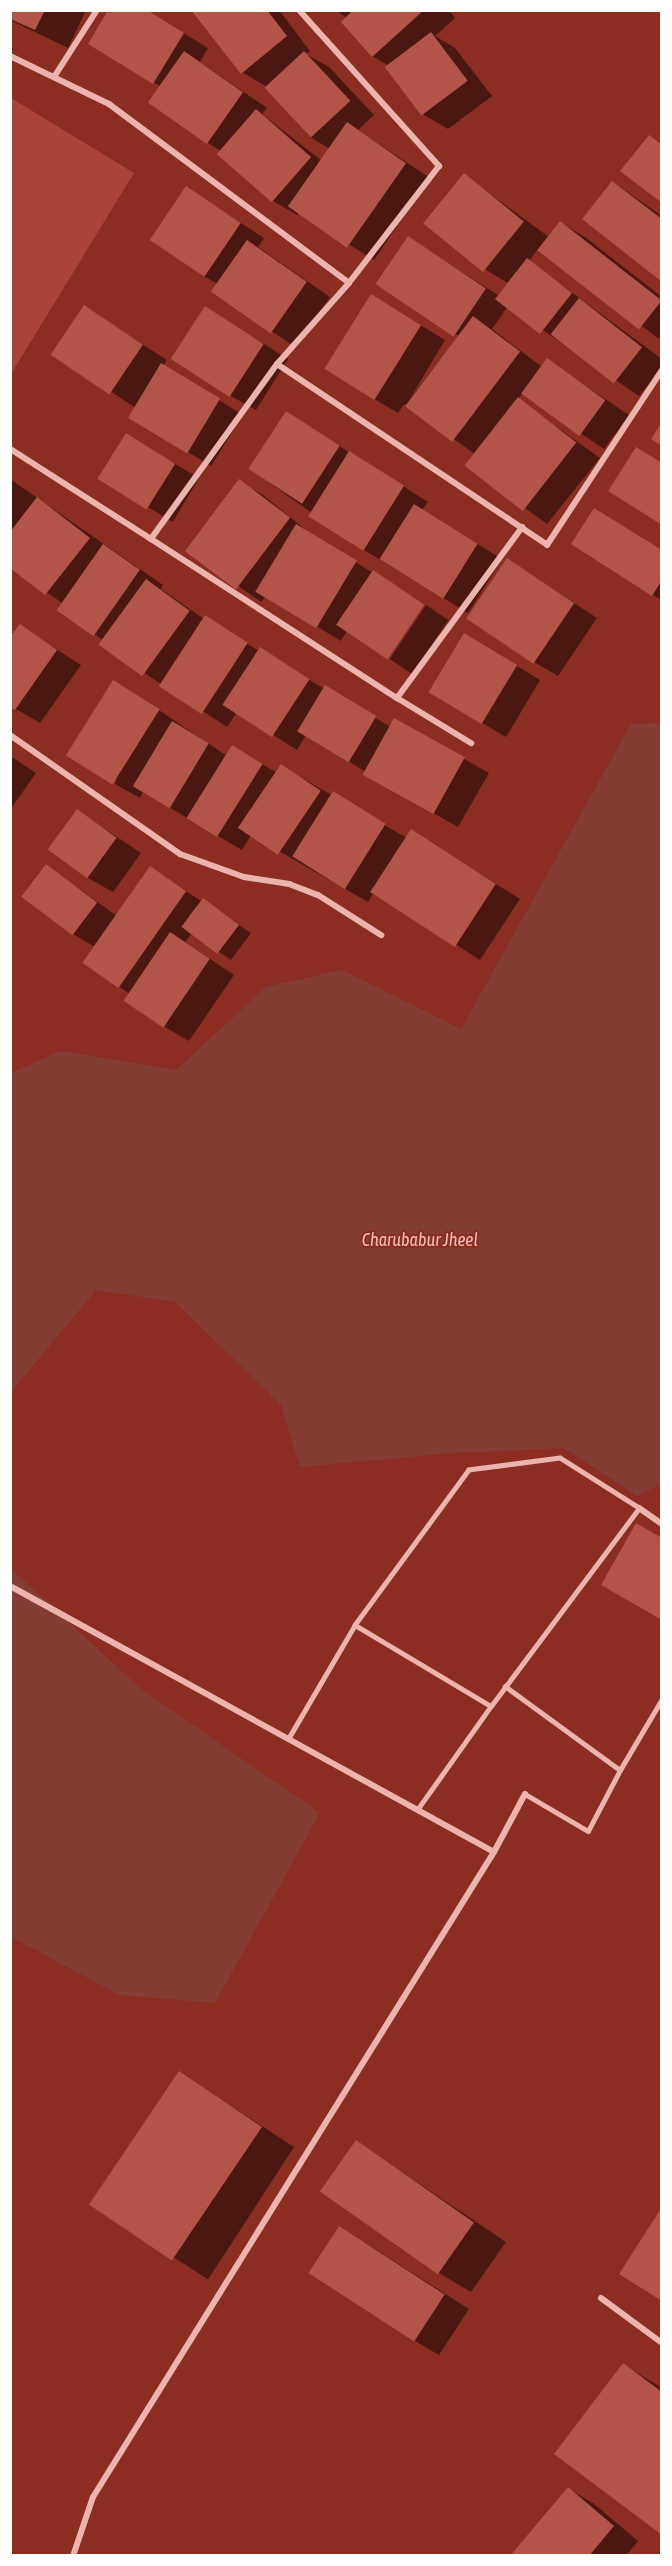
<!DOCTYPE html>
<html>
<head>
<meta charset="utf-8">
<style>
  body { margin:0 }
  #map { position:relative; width:672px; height:2566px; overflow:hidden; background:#8c2d21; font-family:"Asap Condensed",sans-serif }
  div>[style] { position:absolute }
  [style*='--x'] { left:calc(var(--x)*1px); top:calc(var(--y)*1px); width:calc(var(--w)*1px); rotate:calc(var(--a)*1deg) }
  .green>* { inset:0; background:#ab4438 }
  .water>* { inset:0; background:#833d34 }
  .shadow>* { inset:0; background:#0007; transform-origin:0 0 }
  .building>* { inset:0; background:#b35449; transform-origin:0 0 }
  .lane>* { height:4.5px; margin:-2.25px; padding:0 2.25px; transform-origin:2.25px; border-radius:2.25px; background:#ebb4ae }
  .street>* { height:6px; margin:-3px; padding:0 3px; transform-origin:3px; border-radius:3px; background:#ebb4ae }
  span { translate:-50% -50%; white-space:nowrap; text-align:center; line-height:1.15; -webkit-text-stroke:4.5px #8c2d21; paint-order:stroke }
  .water-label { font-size:18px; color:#f3bfba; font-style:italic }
  .frame { position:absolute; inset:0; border:12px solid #fff; pointer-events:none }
</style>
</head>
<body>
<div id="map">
  <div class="green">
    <div style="clip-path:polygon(11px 98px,134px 173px,11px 374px)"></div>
  </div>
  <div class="water">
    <div style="clip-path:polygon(661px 723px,661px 1484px,637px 1496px,564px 1448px,452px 1453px,300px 1467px,281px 1405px,175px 1302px,96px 1290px,11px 1392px,11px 1073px,61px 1051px,176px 1070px,266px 987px,342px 970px,461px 1029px,631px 724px)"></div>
    <div style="clip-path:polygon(10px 1568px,141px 1689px,320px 1813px,215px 2003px,120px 1995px,11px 1937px)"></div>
  </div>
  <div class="shadow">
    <div style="clip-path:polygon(10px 10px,86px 10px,68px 48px,10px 20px)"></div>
    <div style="clip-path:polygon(146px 10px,208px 48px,200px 62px,267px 108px,262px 114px,322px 161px,330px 149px,310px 137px,267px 87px,242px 72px,194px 10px,279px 10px,310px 51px,306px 54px,329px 67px,374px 115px,358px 130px,430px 178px,374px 260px,299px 213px,297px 215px,273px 201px,221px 151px,208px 143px,160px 86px,90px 44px)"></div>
    <div style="clip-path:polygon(335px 10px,449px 10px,455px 18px,435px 36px,455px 48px,492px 96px,448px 129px,424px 115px,389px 66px,372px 56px,347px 18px)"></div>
    <div style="clip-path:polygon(464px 175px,549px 237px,561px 223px,585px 237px,662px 297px,662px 341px,538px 249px,529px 261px,662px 359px,662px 368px,639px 396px,508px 306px,492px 329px,542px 367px,547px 360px,629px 415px,604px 449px,522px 394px,518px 399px,600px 458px,547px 524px,466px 465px,475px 454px,404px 404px,398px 413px,374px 399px,396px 310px,445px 340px,411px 397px,459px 336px,378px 283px,408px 238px,498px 295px,508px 283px,486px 270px)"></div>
    <div style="clip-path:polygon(613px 182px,662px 216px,662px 280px)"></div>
    <div style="clip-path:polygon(187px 188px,264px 238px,258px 247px,330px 297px,295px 347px,213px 291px,218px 284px,203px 276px)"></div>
    <div style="clip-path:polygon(84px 307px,167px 360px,163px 366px,243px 415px,211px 466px,130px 417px,136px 408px,53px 354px)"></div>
    <div style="clip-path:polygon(206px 308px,288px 359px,256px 410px,231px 396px)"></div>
    <div style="clip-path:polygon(287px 413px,428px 502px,422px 510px,502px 559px,468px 613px,364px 550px,250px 469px)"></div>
    <div style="left:127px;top:435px;width:84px;height:51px;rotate:31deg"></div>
    <div style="clip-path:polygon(10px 479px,163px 585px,161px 589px,204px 619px,391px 727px,395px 720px,489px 773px,458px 827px,364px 774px,366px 772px,306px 735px,297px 750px,237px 712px,227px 727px,100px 644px,103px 640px,58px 609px,62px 603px,10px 566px)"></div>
    <div style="clip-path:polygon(239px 481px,263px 495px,312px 535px,423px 604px,388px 657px,347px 631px,341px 641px,266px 596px,261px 602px,186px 549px)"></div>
    <div style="clip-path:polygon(662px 551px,662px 600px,653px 595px)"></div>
    <div style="clip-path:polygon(508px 560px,597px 618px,558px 676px,534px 662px)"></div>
    <div style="left:426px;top:605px;width:27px;height:65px;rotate:34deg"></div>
    <div style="clip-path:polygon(20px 626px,81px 665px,40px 723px,16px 709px)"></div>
    <div style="clip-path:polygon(489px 649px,540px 680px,506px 737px,431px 693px)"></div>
    <div style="clip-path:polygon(138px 696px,227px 756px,257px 761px,277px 773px,281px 766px,407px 838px,411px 831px,520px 899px,480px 960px,374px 892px,368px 902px,251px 835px,242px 850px,143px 792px,140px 798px,115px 784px)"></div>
    <div style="clip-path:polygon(10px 756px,36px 773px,10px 810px)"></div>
    <div style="clip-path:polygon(78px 811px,141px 853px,113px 892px,88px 878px)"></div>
    <div style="clip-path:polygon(47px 866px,117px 916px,150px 868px,251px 933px,231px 960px,192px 933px,185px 942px,234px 975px,189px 1041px,165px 1027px,130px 994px,84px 963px,95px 947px,73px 934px)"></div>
    <div style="left:180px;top:2073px;width:136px;height:158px;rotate:33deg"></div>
    <div style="clip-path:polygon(357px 2142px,506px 2242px,471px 2292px,439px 2273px)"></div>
    <div style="clip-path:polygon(364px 2242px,469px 2309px,439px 2355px,415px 2341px)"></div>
    <div style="clip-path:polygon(624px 2365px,662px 2388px,662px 2534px)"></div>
    <div style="clip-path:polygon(569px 2489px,593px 2503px,638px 2541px,626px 2556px,512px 2556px)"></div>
  </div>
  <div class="building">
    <div style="clip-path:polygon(10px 10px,45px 10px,35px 30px,10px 19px)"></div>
    <div style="clip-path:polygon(108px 10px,147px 10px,184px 33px,153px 84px,88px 44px)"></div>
    <div style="clip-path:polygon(191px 10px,267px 10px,287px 36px,241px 74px)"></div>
    <div style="clip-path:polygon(353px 10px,424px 10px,372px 57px,341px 22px)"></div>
    <div style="left:431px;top:32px;width:61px;height:58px;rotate:53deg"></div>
    <div style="left:184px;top:51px;width:72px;height:63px;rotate:35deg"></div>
    <div style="left:304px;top:51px;width:68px;height:54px;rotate:47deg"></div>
    <div style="left:256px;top:109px;width:73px;height:60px;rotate:41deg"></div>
    <div style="left:347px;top:122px;width:72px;height:103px;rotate:35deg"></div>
    <div style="clip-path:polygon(649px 135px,662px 145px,662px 203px,620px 171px)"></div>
    <div style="left:464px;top:173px;width:77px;height:65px;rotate:39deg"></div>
    <div style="clip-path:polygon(612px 181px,662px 219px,662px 282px,582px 219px)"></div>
    <div style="left:186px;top:186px;width:66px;height:65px;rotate:34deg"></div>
    <div style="left:560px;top:221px;width:129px;height:37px;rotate:38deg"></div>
    <div style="left:408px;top:236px;width:94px;height:58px;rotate:34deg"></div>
    <div style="left:247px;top:240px;width:73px;height:63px;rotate:35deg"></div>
    <div style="left:527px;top:258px;width:57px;height:52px;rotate:38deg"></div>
    <div style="left:371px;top:294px;width:59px;height:88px;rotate:32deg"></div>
    <div style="left:579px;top:298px;width:80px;height:46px;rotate:38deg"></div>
    <div style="left:84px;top:305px;width:71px;height:60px;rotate:34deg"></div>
    <div style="left:205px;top:306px;width:70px;height:63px;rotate:33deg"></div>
    <div style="left:473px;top:316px;width:59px;height:113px;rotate:37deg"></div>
    <div style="left:547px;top:358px;width:72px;height:44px;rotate:36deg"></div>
    <div style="left:161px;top:363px;width:69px;height:64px;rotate:31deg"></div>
    <div style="left:518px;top:397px;width:74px;height:87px;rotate:38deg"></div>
    <div style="left:286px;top:411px;width:64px;height:69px;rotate:33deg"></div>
    <div style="clip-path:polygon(662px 422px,662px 446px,651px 439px)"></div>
    <div style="left:126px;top:433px;width:58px;height:54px;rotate:32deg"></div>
    <div style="clip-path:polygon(636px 447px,662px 463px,662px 525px,608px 491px)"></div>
    <div style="left:349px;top:451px;width:65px;height:77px;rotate:32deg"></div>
    <div style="left:239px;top:479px;width:64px;height:90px;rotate:37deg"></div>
    <div style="clip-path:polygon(37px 497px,90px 538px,45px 595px,10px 568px,10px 532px)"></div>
    <div style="left:414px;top:504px;width:75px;height:65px;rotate:32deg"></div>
    <div style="clip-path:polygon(594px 508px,662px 550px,662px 580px,652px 596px,571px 544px)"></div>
    <div style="left:296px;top:524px;width:71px;height:79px;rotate:31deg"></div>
    <div style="left:103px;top:544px;width:45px;height:81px;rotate:35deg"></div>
    <div style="left:507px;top:558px;width:81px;height:73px;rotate:34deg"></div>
    <div style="left:373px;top:570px;width:62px;height:66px;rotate:34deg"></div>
    <div style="left:146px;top:579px;width:54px;height:81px;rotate:36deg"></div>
    <div style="left:205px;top:615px;width:51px;height:85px;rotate:33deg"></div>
    <div style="clip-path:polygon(20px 624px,57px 650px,15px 710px,10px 707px,10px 637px)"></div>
    <div style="left:464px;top:633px;width:62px;height:69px;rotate:31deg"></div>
    <div style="left:260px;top:647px;width:59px;height:69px;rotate:33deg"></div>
    <div style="left:113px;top:680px;width:55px;height:89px;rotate:32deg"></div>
    <div style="left:325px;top:685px;width:60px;height:54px;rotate:31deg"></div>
    <div style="left:394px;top:718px;width:81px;height:65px;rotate:29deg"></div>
    <div style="left:172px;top:721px;width:43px;height:76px;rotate:31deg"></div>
    <div style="left:232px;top:745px;width:36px;height:86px;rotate:32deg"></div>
    <div style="left:281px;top:764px;width:48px;height:77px;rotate:34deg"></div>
    <div style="left:333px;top:791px;width:62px;height:77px;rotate:32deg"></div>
    <div style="left:77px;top:809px;width:49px;height:50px;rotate:36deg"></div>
    <div style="left:411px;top:829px;width:101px;height:75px;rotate:33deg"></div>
    <div style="left:46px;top:864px;width:64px;height:41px;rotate:37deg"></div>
    <div style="left:150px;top:866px;width:44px;height:118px;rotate:35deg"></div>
    <div style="left:203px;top:898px;width:45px;height:36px;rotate:37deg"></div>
    <div style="left:170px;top:932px;width:48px;height:83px;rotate:34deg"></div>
    <div style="clip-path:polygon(636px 1523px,662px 1538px,662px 1620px,601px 1585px)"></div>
    <div style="left:179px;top:2071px;width:100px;height:161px;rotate:34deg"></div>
    <div style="left:356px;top:2140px;width:144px;height:63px;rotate:35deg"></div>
    <div style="clip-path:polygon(662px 2207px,662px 2301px,619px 2274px)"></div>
    <div style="left:339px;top:2226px;width:126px;height:56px;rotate:33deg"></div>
    <div style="clip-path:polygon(623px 2363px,662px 2392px,662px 2535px,554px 2454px)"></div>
    <div style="clip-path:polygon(568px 2487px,614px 2526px,589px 2556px,510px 2556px)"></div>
  </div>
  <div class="lane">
    <div style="--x:505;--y:1686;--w:142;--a:36.1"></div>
    <div style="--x:620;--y:1770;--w:82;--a:-59.4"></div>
    <div style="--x:288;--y:1739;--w:132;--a:-59.6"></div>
    <div style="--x:355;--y:1625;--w:158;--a:30.8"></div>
    <div style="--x:491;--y:1706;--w:247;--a:-53.2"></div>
    <div style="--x:639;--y:1508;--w:93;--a:-147.7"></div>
    <div style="--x:560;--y:1458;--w:92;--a:172.5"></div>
    <div style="--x:469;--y:1470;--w:192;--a:126.3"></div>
    <div style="--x:525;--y:1794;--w:73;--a:30.4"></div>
    <div style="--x:588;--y:1831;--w:69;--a:-62.3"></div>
    <div style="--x:417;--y:1810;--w:128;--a:-54.6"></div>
  </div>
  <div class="street">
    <div style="--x:299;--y:10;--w:210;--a:48.1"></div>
    <div style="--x:439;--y:166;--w:148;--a:127.6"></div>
    <div style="--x:10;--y:56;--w:110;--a:25.9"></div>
    <div style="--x:109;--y:104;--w:299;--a:36.7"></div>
    <div style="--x:349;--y:283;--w:108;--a:131.6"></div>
    <div style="--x:277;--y:364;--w:216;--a:125.8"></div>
    <div style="--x:151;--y:539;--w:167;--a:-147.4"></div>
    <div style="--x:54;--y:77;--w:80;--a:-57.3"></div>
    <div style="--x:277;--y:364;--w:325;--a:33.8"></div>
    <div style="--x:547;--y:545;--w:209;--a:-56.7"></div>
    <div style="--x:151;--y:539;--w:293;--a:32.9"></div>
    <div style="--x:397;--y:698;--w:212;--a:-53.8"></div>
    <div style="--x:397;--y:698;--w:87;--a:31.3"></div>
    <div style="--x:10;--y:735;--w:208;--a:35"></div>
    <div style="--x:180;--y:854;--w:68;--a:19.8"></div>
    <div style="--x:244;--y:877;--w:46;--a:8.8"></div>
    <div style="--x:289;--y:884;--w:31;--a:21"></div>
    <div style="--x:318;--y:895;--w:75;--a:32.4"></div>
    <div style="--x:639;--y:1508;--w:28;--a:35"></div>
    <div style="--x:10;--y:1586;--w:552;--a:28.79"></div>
    <div style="--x:601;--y:2298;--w:76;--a:36.4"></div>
    <div style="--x:73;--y:2556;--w:62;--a:-71.3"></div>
    <div style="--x:93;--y:2497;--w:759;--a:-58.13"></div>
    <div style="--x:494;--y:1852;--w:66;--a:-61.9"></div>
  </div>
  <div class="water-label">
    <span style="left:420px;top:1240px">Charubabur Jheel</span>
  </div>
  <div class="frame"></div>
</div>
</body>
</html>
